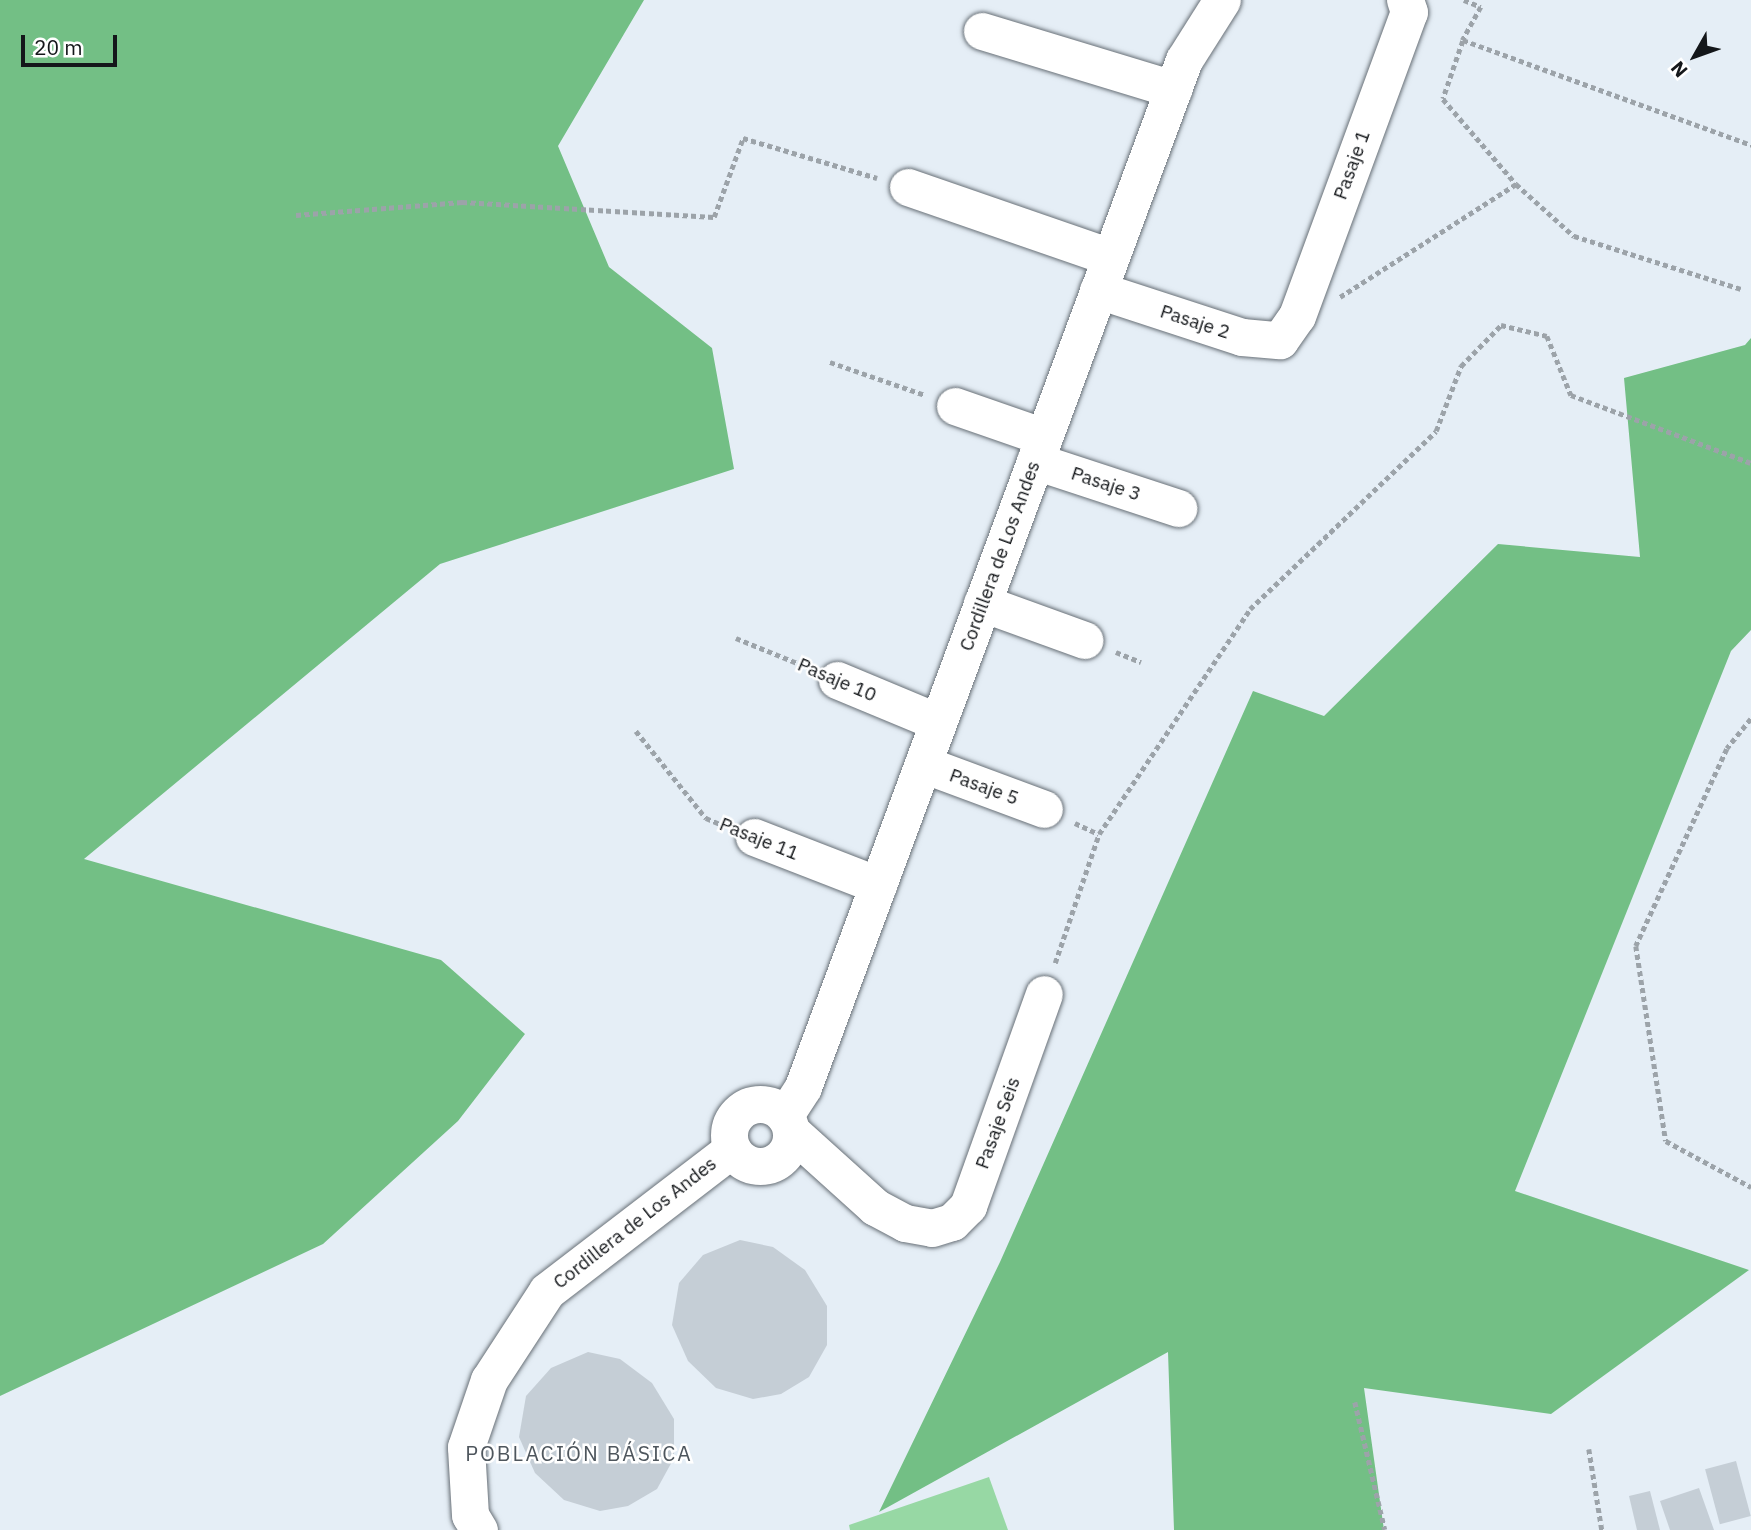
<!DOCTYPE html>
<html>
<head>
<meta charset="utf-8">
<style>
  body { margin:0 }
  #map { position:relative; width:1751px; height:1530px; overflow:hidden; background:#e5eef6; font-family:"IBM Plex Sans",sans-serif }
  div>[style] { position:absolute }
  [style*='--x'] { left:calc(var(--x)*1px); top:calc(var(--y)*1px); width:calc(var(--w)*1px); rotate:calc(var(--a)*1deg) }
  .green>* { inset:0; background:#97d8a4 }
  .forest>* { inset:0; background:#73bf85 }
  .building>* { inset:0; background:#c5ced6; transform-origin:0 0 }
  .path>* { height:4.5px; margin-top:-2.25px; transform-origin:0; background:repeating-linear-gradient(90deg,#9ca3a9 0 5px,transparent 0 8.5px) }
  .roads { filter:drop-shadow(0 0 2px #687077) drop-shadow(0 0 2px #687077) }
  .minor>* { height:37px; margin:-18.5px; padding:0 18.5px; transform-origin:18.5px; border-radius:18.5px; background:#fff }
  .minor>.ring { margin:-18.5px; padding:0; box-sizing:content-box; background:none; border:37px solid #fff; border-radius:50% }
  span { translate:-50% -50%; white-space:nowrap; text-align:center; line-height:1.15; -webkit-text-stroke:5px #fff; paint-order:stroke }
  .street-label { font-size:19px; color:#14171a }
  .neighbourhood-label { font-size:21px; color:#4e565d; letter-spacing:2px }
  .north { position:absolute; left:1660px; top:21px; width:70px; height:70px; -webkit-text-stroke:5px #fff; paint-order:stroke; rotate:230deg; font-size:19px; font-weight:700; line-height:28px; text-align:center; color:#14171a }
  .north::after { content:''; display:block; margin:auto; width:24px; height:32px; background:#14171a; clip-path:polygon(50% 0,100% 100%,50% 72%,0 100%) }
  .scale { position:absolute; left:21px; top:35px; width:96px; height:32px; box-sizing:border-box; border:4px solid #14171a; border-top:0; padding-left:9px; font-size:21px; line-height:24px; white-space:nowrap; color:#14171a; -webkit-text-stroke:5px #fff; paint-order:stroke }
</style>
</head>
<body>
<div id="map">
  <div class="green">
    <div style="clip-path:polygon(989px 1477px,1008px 1530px,850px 1530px,849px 1525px)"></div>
  </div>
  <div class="forest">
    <div style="clip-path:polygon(0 0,644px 0,558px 146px,609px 267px,712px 348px,734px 469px,440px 564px,84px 859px,441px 960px,525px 1034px,458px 1121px,323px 1244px,0 1396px)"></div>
    <div style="clip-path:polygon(1751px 338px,1751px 630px,1731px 651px,1515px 1191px,1749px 1270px,1551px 1414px,1364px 1388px,1384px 1530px,1174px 1530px,1168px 1352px,879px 1512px,1000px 1262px,1253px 691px,1324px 716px,1498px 544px,1640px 557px,1624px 378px,1745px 345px)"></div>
  </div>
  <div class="building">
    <div style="clip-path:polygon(740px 1240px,773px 1247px,805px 1270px,827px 1306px,827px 1345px,809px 1377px,781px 1394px,753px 1399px,716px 1388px,688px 1361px,672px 1325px,679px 1283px,703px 1255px)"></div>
    <div style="clip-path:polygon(588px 1352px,620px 1359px,652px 1383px,674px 1419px,674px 1458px,657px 1489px,628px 1506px,600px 1511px,564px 1500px,535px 1473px,519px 1437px,526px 1396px,551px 1368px)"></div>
    <div style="left:1736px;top:1461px;width:57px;height:32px;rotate:75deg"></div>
    <div style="clip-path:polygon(1699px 1488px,1714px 1530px,1670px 1530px,1660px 1501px)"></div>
    <div style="clip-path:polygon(1650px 1491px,1660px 1530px,1637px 1530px,1629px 1496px)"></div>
  </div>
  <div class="path">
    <div style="--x:1464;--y:0;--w:18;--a:22"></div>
    <div style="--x:1481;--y:7;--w:38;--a:119"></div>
    <div style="--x:1463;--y:40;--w:307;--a:20"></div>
    <div style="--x:1463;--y:41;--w:61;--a:109"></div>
    <div style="--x:1443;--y:99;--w:112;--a:49.3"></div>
    <div style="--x:296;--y:215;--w:167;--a:-4.5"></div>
    <div style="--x:462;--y:202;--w:252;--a:3.4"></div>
    <div style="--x:714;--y:217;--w:84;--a:-69.8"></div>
    <div style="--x:743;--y:138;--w:140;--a:16.6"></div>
    <div style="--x:1340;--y:297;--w:209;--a:-32.7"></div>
    <div style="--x:1516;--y:184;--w:78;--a:41.9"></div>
    <div style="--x:1574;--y:236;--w:175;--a:17.6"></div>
    <div style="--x:830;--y:362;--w:101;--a:19.2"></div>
    <div style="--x:736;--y:638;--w:77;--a:22.2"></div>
    <div style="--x:1116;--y:652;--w:27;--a:22"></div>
    <div style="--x:1751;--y:719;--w:38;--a:129"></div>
    <div style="--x:1727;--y:749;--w:217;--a:114.8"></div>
    <div style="--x:1636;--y:946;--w:197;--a:81.3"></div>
    <div style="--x:1666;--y:1141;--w:97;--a:28.4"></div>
    <div style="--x:636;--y:731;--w:112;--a:51.2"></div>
    <div style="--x:706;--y:818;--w:21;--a:23"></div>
    <div style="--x:1075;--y:823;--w:26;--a:25"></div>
    <div style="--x:1055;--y:963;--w:136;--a:-71.2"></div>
    <div style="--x:1099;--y:834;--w:271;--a:-56.1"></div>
    <div style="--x:1250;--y:609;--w:257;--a:-43.7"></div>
    <div style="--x:1436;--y:431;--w:70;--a:-69"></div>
    <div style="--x:1461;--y:366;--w:57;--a:-45.7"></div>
    <div style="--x:1501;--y:325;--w:47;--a:13.4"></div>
    <div style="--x:1547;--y:336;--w:64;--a:67.9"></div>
    <div style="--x:1571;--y:395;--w:192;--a:20.7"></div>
    <div style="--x:1355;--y:1402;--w:131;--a:76.8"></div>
    <div style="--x:1589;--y:1449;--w:82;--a:80.9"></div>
  </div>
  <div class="roads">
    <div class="minor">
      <div style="--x:982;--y:31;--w:200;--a:16.9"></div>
      <div style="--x:908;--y:187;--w:214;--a:19.1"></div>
      <div style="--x:1098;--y:290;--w:151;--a:18.1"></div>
      <div style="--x:1242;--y:337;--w:38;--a:5"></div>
      <div style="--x:1280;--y:340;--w:29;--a:-55"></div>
      <div style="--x:1297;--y:316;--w:324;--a:-69.8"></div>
      <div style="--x:1409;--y:12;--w:13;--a:-108"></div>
      <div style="--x:955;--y:406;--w:94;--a:19.2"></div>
      <div style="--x:1035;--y:461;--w:151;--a:18.2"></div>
      <div style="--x:982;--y:603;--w:109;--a:19.9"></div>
      <div style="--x:837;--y:680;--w:109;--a:22.6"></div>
      <div style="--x:923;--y:764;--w:129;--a:20.4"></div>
      <div style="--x:754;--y:837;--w:133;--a:21.2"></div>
      <div class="ring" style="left:729px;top:1104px;width:25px;height:25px"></div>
      <div style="--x:785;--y:1115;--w:33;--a:-57"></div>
      <div style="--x:803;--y:1087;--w:1095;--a:-69.65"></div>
      <div style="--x:1184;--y:60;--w:71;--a:-57.7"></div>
      <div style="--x:792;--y:1132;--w:112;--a:42.1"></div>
      <div style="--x:875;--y:1207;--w:34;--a:28"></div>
      <div style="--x:905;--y:1223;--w:27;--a:10"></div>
      <div style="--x:932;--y:1228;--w:21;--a:-17"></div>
      <div style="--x:952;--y:1222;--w:23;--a:-45"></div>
      <div style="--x:968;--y:1206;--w:225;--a:-70.3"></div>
      <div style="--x:479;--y:1530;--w:17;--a:-121"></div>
      <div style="--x:470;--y:1515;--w:68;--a:-93.4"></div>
      <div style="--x:466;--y:1447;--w:71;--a:-71.1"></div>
      <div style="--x:489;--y:1380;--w:106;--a:-56.9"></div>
      <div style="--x:547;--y:1291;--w:233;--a:-37.5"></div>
    </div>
  </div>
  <div class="street-label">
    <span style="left:1352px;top:165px;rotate:-70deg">Pasaje 1</span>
    <span style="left:1195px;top:322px;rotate:18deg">Pasaje 2</span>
    <span style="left:1106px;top:484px;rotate:18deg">Pasaje 3</span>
    <span style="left:1000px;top:556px;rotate:-70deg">Cordillera de Los Andes</span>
    <span style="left:837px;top:680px;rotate:23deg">Pasaje 10</span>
    <span style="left:984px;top:787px;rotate:20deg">Pasaje 5</span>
    <span style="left:759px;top:839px;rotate:22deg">Pasaje 11</span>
    <span style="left:998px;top:1123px;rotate:-70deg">Pasaje Seis</span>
    <span style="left:635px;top:1223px;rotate:-38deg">Cordillera de Los Andes</span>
  </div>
  <div class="neighbourhood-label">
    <span style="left:579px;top:1453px">POBLACIÓN BÁSICA</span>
  </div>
  <div class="north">N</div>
  <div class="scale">20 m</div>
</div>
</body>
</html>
